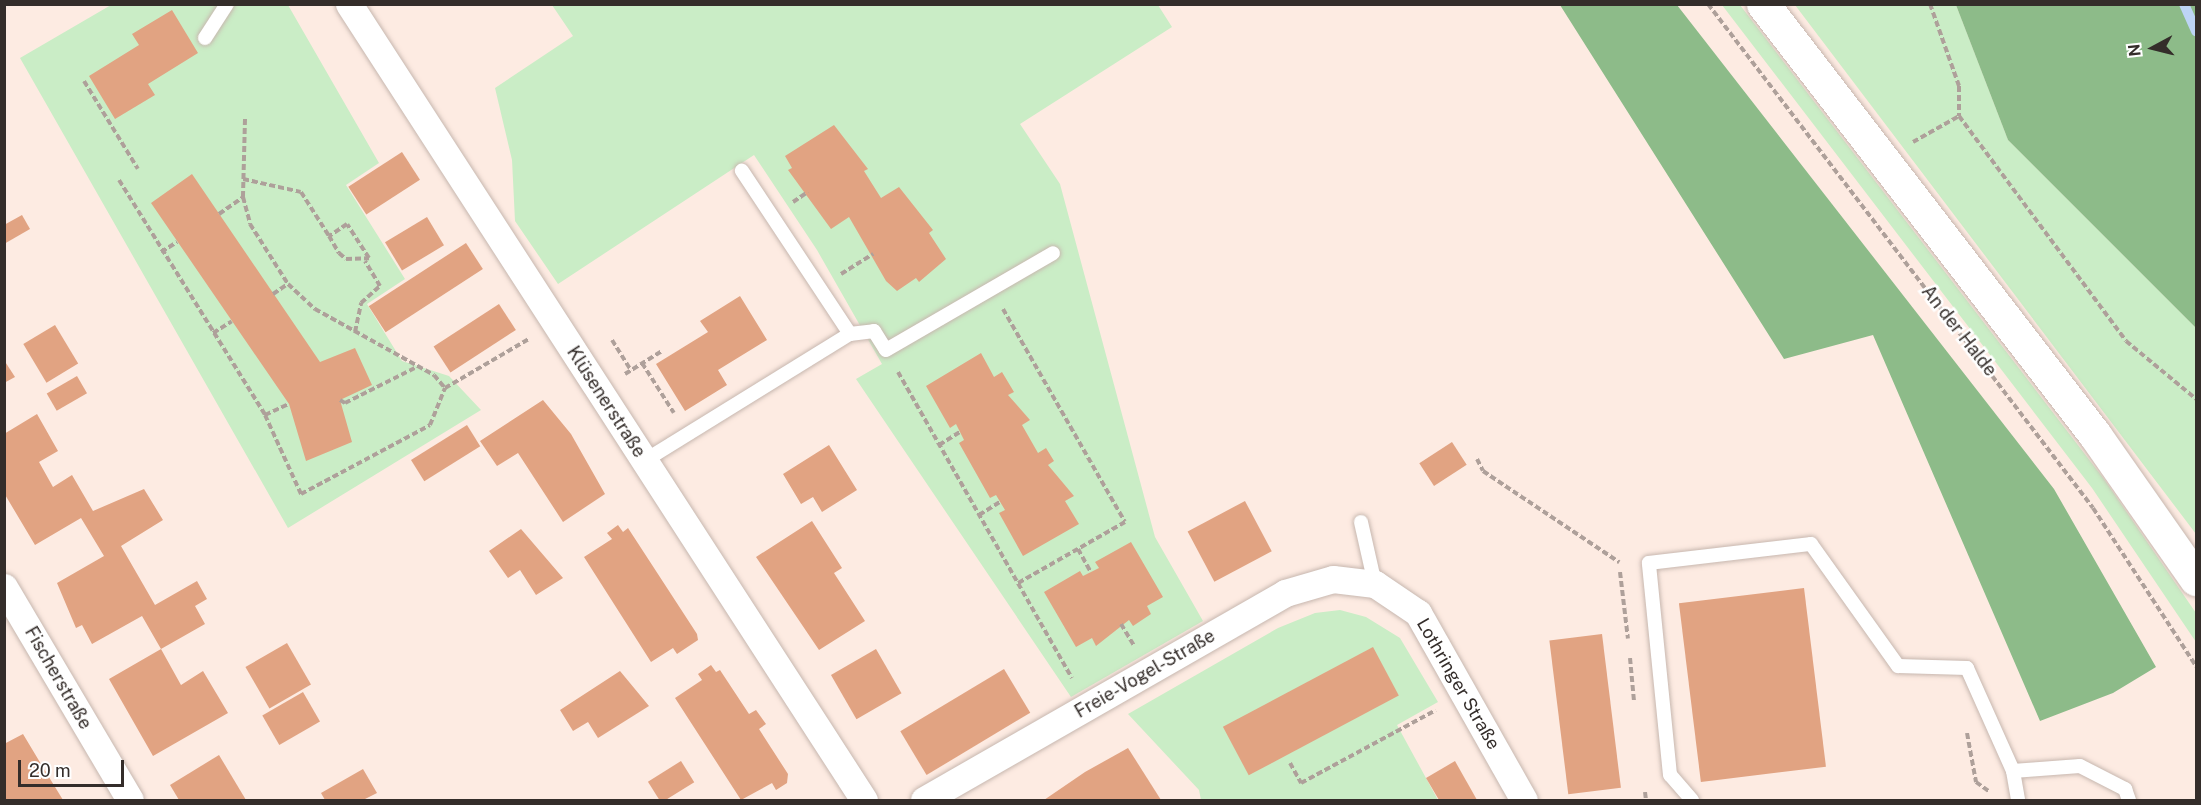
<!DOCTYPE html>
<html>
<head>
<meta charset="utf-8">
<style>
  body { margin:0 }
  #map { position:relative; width:2201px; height:805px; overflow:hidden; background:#fdebe2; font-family:"Public Sans",sans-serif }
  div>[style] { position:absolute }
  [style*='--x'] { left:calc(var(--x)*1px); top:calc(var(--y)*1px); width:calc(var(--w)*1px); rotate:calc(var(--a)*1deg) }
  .green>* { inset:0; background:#caedc6 }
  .forest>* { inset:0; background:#8dbb89 }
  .stream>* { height:10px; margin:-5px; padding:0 5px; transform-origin:5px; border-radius:5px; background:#bdd4f5 }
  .building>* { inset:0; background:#e1a382; transform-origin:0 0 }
  .path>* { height:4px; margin-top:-2px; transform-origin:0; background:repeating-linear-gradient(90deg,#aea09a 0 6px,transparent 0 9px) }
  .roads { filter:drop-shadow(0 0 2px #c7b7af) drop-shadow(0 0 2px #c7b7af) }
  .lane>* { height:14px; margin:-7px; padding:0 7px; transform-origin:7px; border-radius:7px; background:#fff }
  .street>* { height:27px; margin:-13.5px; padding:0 13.5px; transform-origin:13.5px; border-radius:13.5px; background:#fff }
  .secondary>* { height:33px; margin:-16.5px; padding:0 16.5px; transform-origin:16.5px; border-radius:16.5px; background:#fff }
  span { translate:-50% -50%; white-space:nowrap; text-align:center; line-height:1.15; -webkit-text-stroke:5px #fff; paint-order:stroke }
  .street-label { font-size:18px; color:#342d2a }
  .frame { position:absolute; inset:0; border:6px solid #342d2a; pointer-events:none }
  .north { position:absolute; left:2123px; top:18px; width:60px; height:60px; -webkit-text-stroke:4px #fff; paint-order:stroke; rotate:263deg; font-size:16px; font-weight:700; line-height:24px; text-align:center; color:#342d2a }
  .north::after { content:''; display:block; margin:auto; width:21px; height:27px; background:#342d2a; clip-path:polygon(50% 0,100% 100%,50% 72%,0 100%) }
  .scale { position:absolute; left:18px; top:760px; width:106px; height:27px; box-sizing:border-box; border:3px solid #342d2a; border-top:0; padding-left:8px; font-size:18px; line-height:21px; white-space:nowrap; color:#342d2a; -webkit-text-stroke:4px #fff; paint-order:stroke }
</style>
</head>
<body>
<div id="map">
  <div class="green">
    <div style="clip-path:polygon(111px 5px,288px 5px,379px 163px,346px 185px,405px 279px,367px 304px,402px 361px,449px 376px,481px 410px,288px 528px,20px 58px)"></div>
    <div style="clip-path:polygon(552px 5px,1158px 5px,1172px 27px,1020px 124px,1060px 184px,1155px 537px,1203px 621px,1071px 697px,856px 379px,882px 364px,817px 250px,754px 155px,558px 284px,515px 221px,512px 160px,495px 88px,573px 36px)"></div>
    <div style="clip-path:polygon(1722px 5px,1740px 5px,2104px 479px,2196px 613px,2196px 642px,2092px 488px)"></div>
    <div style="clip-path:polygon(1795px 5px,1956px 5px,2008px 140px,2196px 328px,2196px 534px)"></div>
    <div style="clip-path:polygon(1340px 610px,1366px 617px,1400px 638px,1438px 702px,1397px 725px,1438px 800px,1201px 800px,1199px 790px,1128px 714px,1278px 628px,1315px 613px)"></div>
  </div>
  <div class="forest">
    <div style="clip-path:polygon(1560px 5px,1677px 5px,2054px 489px,2156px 667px,2113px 693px,2040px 721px,1873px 335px,1784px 359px)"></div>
    <div style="clip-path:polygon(1956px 5px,2196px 5px,2196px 328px,2008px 140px)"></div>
  </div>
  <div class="stream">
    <div style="--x:2184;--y:4;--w:30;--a:66"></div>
  </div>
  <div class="building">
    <div style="clip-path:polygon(172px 10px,198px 53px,148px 84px,155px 95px,115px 119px,89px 76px,139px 45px,132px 34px)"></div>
    <div style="clip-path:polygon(834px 125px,868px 169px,864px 171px,881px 198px,899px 187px,933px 230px,929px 233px,946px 259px,919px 282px,916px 278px,897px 291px,886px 281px,849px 217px,831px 229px,788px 170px,792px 168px,785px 156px)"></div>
    <div style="left:402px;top:152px;width:33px;height:64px;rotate:57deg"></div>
    <div style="clip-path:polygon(192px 174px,320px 362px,355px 348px,372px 385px,340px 400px,352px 442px,306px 461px,289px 404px,151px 203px)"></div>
    <div style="clip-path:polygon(22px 215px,30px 229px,4px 244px,4px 225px)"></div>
    <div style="left:427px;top:217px;width:33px;height:49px;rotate:59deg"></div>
    <div style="left:466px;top:243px;width:31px;height:116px;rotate:57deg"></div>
    <div style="clip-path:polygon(740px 296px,767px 340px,718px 370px,727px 385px,685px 411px,656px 364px,708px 332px,700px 321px)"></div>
    <div style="left:499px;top:304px;width:31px;height:78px;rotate:57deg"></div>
    <div style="left:55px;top:325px;width:45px;height:37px;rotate:59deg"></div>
    <div style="clip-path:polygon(981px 353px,994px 377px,1002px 372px,1014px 392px,1008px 395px,1030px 420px,1022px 425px,1038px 453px,1046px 448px,1054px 461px,1048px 465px,1074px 496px,1065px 501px,1079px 524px,1023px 556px,999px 513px,1005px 510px,996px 495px,990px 498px,959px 443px,964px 440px,956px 424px,950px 428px,926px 386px)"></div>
    <div style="clip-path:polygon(4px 360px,15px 377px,4px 383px)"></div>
    <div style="left:77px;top:376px;width:20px;height:35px;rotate:60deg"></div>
    <div style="clip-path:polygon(543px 400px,571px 434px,605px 494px,563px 522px,518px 453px,497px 466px,480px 441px)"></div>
    <div style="clip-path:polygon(37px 414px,58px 451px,39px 462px,53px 487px,72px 475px,93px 511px,144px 489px,163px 520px,121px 546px,155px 605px,197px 581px,207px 599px,195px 606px,205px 624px,161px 649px,142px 616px,92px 644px,82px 625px,76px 628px,57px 583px,104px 556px,81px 518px,35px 545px,4px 493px,4px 434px)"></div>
    <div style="left:467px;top:425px;width:25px;height:66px;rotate:58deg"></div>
    <div style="left:1452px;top:442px;width:27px;height:39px;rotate:57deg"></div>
    <div style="clip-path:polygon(829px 445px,857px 490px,822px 512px,813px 497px,801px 504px,783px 474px)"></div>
    <div style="left:1245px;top:501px;width:57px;height:65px;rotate:62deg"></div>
    <div style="clip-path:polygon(812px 521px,842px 568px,834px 573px,865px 621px,819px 650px,756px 557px)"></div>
    <div style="clip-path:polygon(618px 525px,623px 532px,628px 528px,697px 634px,698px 640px,677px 654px,673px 648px,651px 662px,584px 557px,612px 539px,607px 533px)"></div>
    <div style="clip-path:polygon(521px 529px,563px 578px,536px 595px,520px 570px,508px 578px,489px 551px)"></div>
    <div style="clip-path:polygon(1131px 542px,1163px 597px,1147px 606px,1151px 614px,1133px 626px,1129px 620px,1096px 646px,1092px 638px,1076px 647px,1044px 592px,1080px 571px,1083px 576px,1099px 568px,1095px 562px)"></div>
    <div style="left:1804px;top:588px;width:180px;height:126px;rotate:83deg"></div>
    <div style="left:1602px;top:634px;width:155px;height:53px;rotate:83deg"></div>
    <div style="left:287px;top:643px;width:48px;height:48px;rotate:60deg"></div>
    <div style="left:1373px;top:647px;width:55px;height:170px;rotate:62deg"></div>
    <div style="clip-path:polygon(161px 649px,181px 685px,203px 671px,228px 713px,153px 756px,109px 679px)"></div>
    <div style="left:876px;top:649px;width:51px;height:52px;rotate:60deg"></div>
    <div style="clip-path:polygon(711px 665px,716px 672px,720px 670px,749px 714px,756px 710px,766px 724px,759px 729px,788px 774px,787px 783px,776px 790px,772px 783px,741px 800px,675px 698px,702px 680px,698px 674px)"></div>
    <div style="left:1004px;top:669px;width:51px;height:121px;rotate:59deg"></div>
    <div style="clip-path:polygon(620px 671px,649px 706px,598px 738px,588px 722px,573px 731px,560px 710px)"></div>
    <div style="left:303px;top:692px;width:34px;height:47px;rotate:60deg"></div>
    <div style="clip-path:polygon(23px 734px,44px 769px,63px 800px,4px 800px,4px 744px)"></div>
    <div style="clip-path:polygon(1128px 748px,1161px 800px,1044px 800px,1085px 772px)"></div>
    <div style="clip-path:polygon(219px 755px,246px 800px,179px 800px,170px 785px)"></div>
    <div style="left:681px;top:761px;width:25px;height:39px;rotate:58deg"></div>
    <div style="clip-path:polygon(1455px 761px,1477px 800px,1439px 800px,1426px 778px)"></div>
    <div style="clip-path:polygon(363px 769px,377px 793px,363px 800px,325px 800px,321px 793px)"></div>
  </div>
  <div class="path">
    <div style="--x:1708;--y:4;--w:634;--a:52.62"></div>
    <div style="--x:2093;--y:508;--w:189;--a:56.9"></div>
    <div style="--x:1930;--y:4;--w:87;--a:70.5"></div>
    <div style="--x:1959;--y:86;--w:30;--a:90"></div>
    <div style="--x:1959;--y:116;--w:280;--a:53.4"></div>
    <div style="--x:2126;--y:341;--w:91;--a:39.6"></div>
    <div style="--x:84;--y:81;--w:103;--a:58.5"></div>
    <div style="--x:245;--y:119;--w:78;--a:91.5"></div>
    <div style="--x:243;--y:197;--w:28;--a:75"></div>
    <div style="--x:250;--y:224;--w:71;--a:57.7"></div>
    <div style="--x:288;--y:284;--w:37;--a:43"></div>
    <div style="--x:315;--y:309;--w:136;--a:29"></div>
    <div style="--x:434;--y:375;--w:17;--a:50"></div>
    <div style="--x:1913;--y:142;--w:53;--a:-29.5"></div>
    <div style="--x:243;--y:179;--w:59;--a:12.6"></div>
    <div style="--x:301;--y:192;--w:52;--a:57.5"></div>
    <div style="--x:329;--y:236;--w:20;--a:60"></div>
    <div style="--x:339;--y:253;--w:9;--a:41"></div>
    <div style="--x:346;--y:259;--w:23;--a:-2"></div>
    <div style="--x:369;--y:258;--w:40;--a:-122.9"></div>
    <div style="--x:347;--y:224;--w:22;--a:146"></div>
    <div style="--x:119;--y:180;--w:277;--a:58.1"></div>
    <div style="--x:265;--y:415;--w:87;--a:65.5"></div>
    <div style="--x:301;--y:494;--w:146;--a:-28.1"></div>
    <div style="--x:430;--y:425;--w:40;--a:-68"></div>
    <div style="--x:445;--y:388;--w:97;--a:-30.3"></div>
    <div style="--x:793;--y:202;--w:18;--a:-34"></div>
    <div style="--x:219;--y:214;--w:29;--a:-35"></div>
    <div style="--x:161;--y:252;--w:19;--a:-32"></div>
    <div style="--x:841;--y:274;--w:38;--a:-32"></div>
    <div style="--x:273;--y:294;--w:18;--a:-34"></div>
    <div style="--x:1003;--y:309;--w:245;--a:60.2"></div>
    <div style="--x:1125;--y:522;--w:123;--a:150.3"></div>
    <div style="--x:355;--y:332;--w:30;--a:-78"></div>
    <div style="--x:361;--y:303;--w:25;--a:-42"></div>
    <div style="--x:380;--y:286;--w:29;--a:-121"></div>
    <div style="--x:213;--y:333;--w:22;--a:-32"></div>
    <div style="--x:612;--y:340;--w:36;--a:58"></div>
    <div style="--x:642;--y:363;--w:59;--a:57.4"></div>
    <div style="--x:898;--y:372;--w:352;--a:60.4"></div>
    <div style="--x:625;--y:374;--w:44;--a:-31.9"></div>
    <div style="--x:340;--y:400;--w:6;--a:31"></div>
    <div style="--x:345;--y:403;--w:78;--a:-26.6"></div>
    <div style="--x:265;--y:415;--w:26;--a:-25"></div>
    <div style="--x:939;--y:445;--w:25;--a:-32"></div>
    <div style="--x:1477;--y:459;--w:13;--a:63"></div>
    <div style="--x:1483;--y:471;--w:164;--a:33.8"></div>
    <div style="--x:979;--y:515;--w:25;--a:-32"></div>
    <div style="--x:1078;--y:549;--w:26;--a:61"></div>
    <div style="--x:1620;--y:572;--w:67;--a:83.2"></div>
    <div style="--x:1121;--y:624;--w:26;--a:59"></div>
    <div style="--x:1630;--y:658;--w:43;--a:84.7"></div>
    <div style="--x:1967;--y:733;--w:50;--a:79.6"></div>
    <div style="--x:1976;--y:782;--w:17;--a:36"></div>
    <div style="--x:1290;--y:763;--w:23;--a:61"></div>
    <div style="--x:1301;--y:783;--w:153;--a:-28.4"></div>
    <div style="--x:1645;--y:792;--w:8;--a:83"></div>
  </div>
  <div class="roads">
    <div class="lane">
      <div style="--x:205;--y:38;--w:40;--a:-57.1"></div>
      <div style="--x:850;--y:334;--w:24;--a:-7"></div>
      <div style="--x:874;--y:331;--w:22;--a:58"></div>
      <div style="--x:886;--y:350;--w:193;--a:-30.1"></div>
      <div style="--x:644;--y:461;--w:242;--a:-31.7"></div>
      <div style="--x:850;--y:334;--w:196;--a:-123.5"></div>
      <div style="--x:1361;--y:522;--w:64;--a:77.3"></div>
      <div style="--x:2013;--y:771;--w:29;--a:80"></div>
      <div style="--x:1692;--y:800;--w:33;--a:-131"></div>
      <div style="--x:1670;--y:775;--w:213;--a:-95.7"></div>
      <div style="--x:1649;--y:563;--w:163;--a:-6.7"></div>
      <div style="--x:1811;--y:544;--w:150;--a:54.5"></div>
      <div style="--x:1898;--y:666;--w:69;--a:1.7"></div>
      <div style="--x:1967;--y:668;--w:113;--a:65.9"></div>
      <div style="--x:2013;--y:771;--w:67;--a:-4.3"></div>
      <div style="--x:2080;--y:766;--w:51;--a:27.1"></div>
      <div style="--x:2125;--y:789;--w:12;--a:70"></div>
    </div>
    <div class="street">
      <div style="--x:349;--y:4;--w:948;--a:57.1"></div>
      <div style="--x:4;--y:587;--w:247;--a:59.4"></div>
      <div style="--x:924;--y:800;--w:416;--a:-29.8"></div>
      <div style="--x:1285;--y:593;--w:50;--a:-16.3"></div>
      <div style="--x:1333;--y:579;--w:42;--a:6.8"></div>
      <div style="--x:1375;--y:584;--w:52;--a:34"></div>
      <div style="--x:1418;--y:613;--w:215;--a:60.5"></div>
    </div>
    <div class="secondary">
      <div style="--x:1763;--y:4;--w:544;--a:52.39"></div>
      <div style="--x:2095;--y:435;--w:176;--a:55"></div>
    </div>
  </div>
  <div class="street-label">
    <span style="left:1959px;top:331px;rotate:52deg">An der Halde</span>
    <span style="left:606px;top:402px;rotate:57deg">Klüsenerstraße</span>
    <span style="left:1145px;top:674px;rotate:-30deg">Freie-Vogel-Straße</span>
    <span style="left:58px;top:678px;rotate:60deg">Fischerstraße</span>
    <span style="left:1458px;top:684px;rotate:60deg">Lothringer Straße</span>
  </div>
  <div class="frame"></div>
  <div class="north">N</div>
  <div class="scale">20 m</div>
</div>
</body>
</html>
